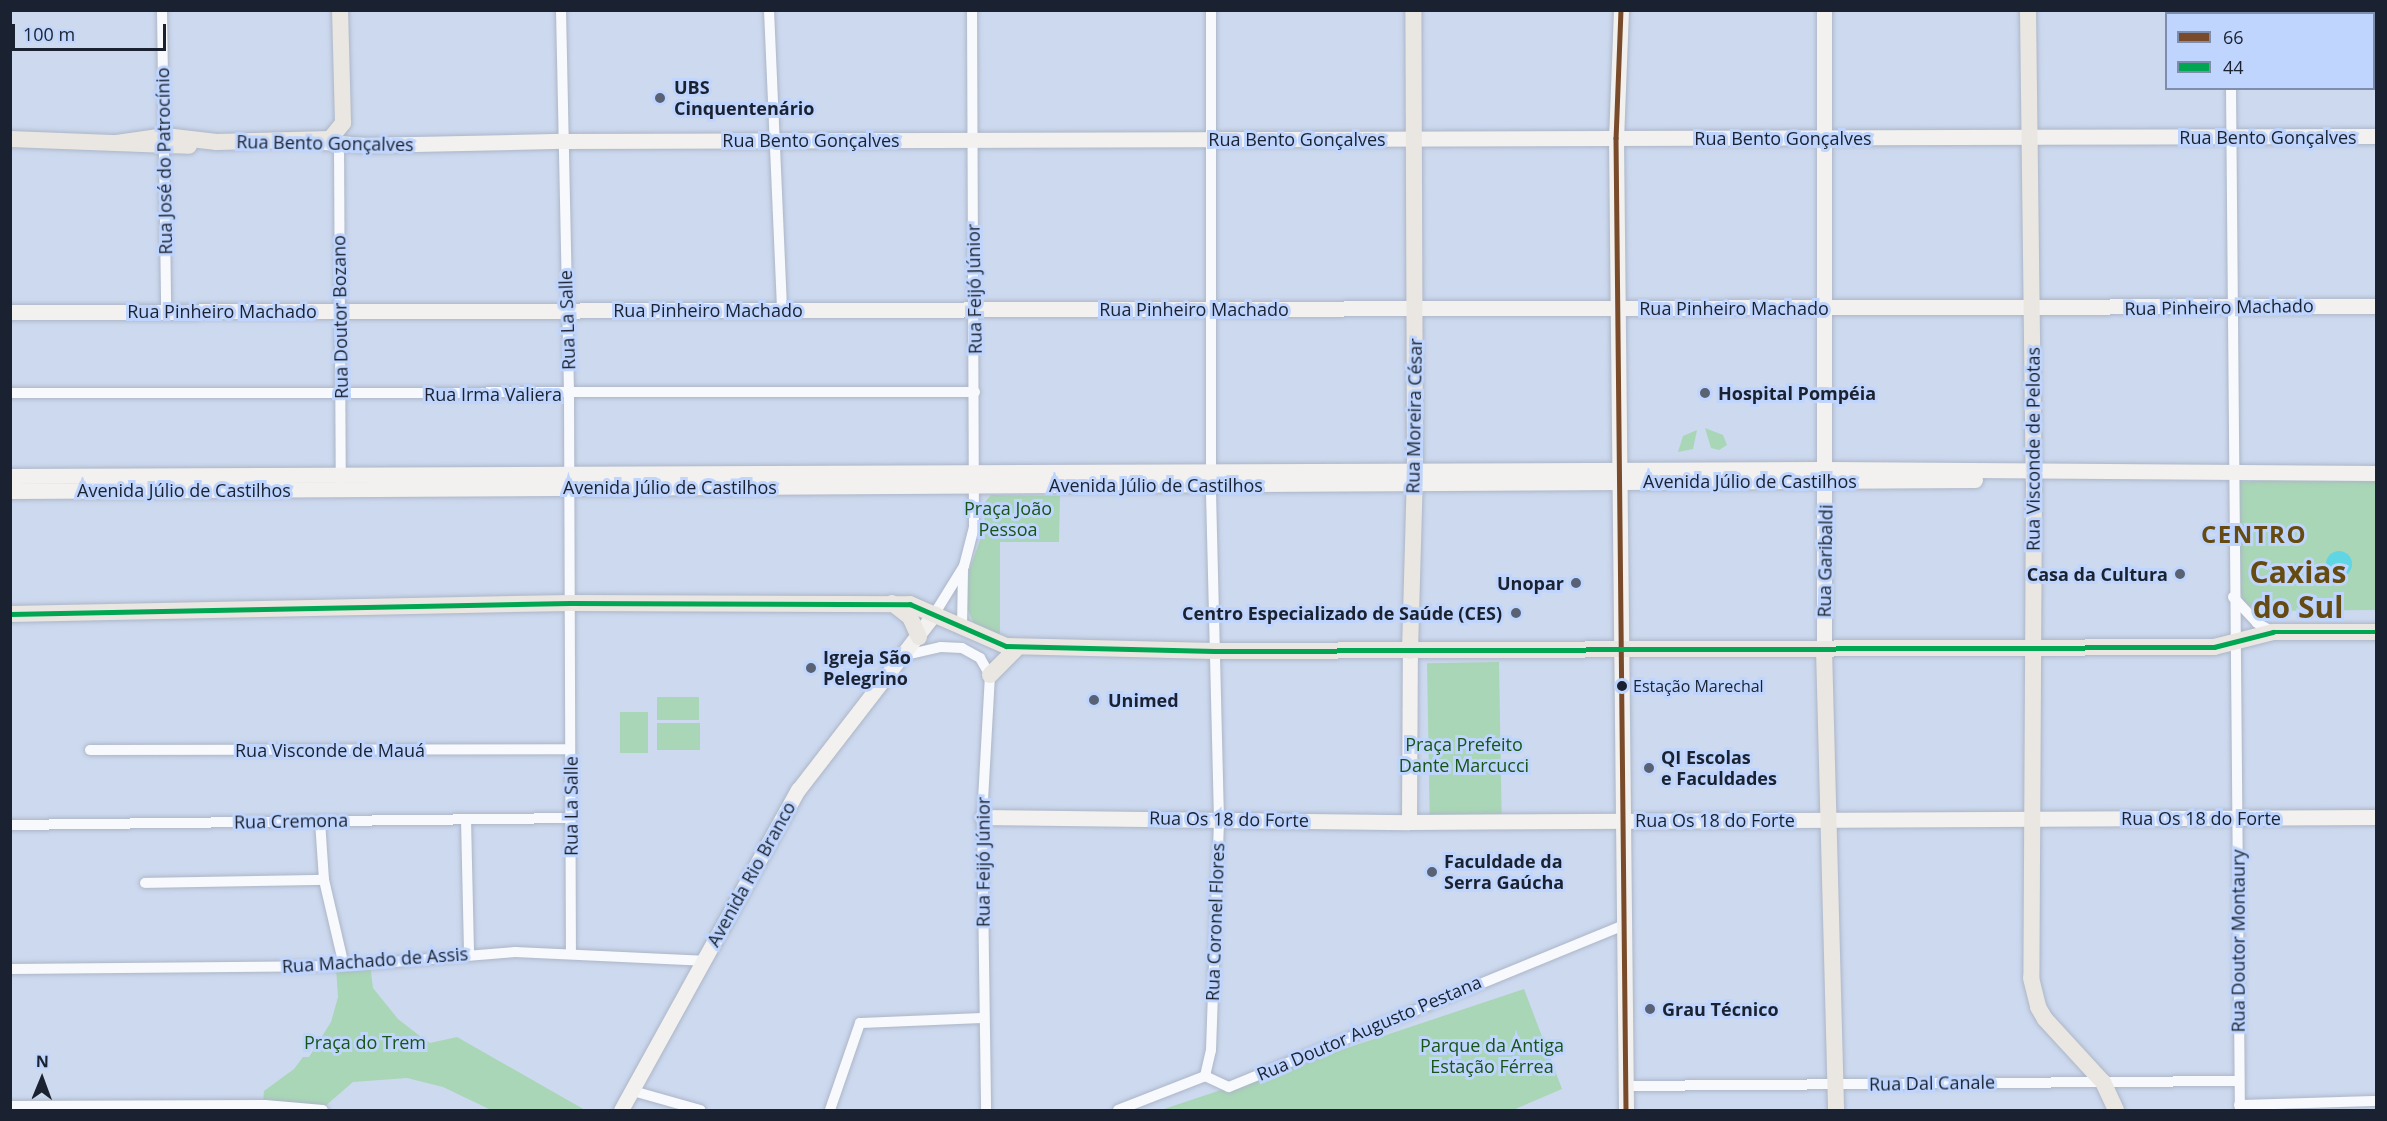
<!DOCTYPE html>
<html>
<head>
<meta charset="utf-8">
<style>
  body { margin:0 }
  #map { position:relative; width:2387px; height:1121px; overflow:hidden; background:#cdd9ef; font-family:"Open Sans",sans-serif }
  div>[style] { position:absolute }
  [style*='--x'] { left:calc(var(--x)*1px); top:calc(var(--y)*1px); width:calc(var(--w)*1px); rotate:calc(var(--a)*1deg) }
  .green>* { inset:0; background:#a9d6b6; transform-origin:0 0 }
  .water>* { inset:0; background:#60d5e4 }
  .round { border-radius:50% }
  .roads { filter:drop-shadow(0 0 2px #acb6c7) drop-shadow(0 0 2px #acb6c7) }
  .street>* { height:10px; margin:-5px; padding:0 5px; transform-origin:5px; border-radius:5px; background:#f8f9fd }
  .secondary>* { height:15px; margin:-7.5px; padding:0 7.5px; transform-origin:7.5px; border-radius:7.5px; background:#f2f1ef }
  .primary>* { height:16px; margin:-8px; padding:0 8px; transform-origin:8px; border-radius:8px; background:#eae7e2 }
  .bus-1>* { height:4.5px; margin:-2.25px; padding:0 2.25px; transform-origin:2.25px; border-radius:2.25px; background:#7a4b2a }
  .bus-2>* { height:4.5px; margin:-2.25px; padding:0 2.25px; transform-origin:2.25px; border-radius:2.25px; background:#00a651 }
  .dots>* { width:16px; height:16px; translate:-50% -50%; box-sizing:border-box; border:3px solid #bfd5fd; border-radius:50% }
  span { translate:-50% -50%; white-space:nowrap; text-align:center; line-height:1.15; -webkit-text-stroke:6px #bfd5fd; paint-order:stroke }
  .bus-label { font-size:16px; color:#1a2231 }
  .left { translate:0 -50%; text-align:left }
  .poi-label { font-size:18px; color:#1a2231; font-weight:700 }
  .right { translate:-100% -50%; text-align:right }
  .street-label { font-size:18px; color:#1a2231 }
  .park-label { font-size:18px; color:#175517 }
  .district-label { font-size:24px; color:#654b11; font-weight:700; letter-spacing:1.5px }
  .town-label { font-size:30px; color:#654b11; font-weight:700 }
  .frame { position:absolute; inset:0; border:12px solid #1a2231; pointer-events:none }
  .legend { position:absolute; left:2165px; top:12px; width:210px; height:78px; box-sizing:border-box; background:#bfd5fd; border:2px solid #7d8dab; margin:0; padding:8px 10px; list-style:none; font-size:18px; color:#1a2231 }
  .legend li { display:flex; align-items:center; gap:12px; height:30px }
  .legend b { width:30px; border:2px solid #7d8dab }
  .north { position:absolute; left:12px; top:1049px; width:60px; height:60px; -webkit-text-stroke:4px #bfd5fd; paint-order:stroke; rotate:1deg; font-size:16px; font-weight:700; line-height:24px; text-align:center; color:#1a2231 }
  .north::after { content:''; display:block; margin:auto; width:21px; height:27px; background:#1a2231; clip-path:polygon(50% 0,100% 100%,50% 72%,0 100%) }
  .scale { position:absolute; left:12px; top:24px; width:154px; height:27px; box-sizing:border-box; border:3px solid #1a2231; border-top:0; padding-left:8px; font-size:18px; line-height:21px; white-space:nowrap; color:#1a2231; -webkit-text-stroke:4px #bfd5fd; paint-order:stroke }
</style>
</head>
<body>
<div id="map">
  <div class="green">
    <div style="clip-path:polygon(1705px 428px,1723px 435px,1727px 445px,1719px 450px,1711px 448px)"></div>
    <div style="clip-path:polygon(1697px 430px,1693px 449px,1678px 452px,1683px 436px)"></div>
    <div style="clip-path:polygon(2286px 479px,2376px 479px,2376px 610px,2255px 611px,2244px 601px,2239px 590px,2238px 482px)"></div>
    <div style="clip-path:polygon(991px 495px,1060px 496px,1059px 542px,1000px 542px,1000px 635px,975px 626px,966px 606px,969px 571px,984px 529px,985px 502px)"></div>
    <div style="left:1499px;top:662px;width:153px;height:72px;rotate:89deg"></div>
    <div style="left:657px;top:697px;width:42px;height:23px"></div>
    <div style="left:620px;top:712px;width:28px;height:41px"></div>
    <div style="left:700px;top:723px;width:27px;height:43px;rotate:90deg"></div>
    <div style="clip-path:polygon(370px 965px,373px 988px,398px 1019px,425px 1040px,430px 1043px,457px 1037px,585px 1110px,491px 1110px,443px 1087px,407px 1078px,353px 1082px,323px 1108px,263px 1104px,264px 1091px,294px 1069px,303px 1057px,309px 1057px,331px 1022px,338px 997px,336px 968px)"></div>
    <div style="clip-path:polygon(1524px 989px,1562px 1089px,1513px 1110px,1161px 1110px)"></div>
  </div>
  <div class="water">
    <div class="round" style="left:2326px;top:551px;width:26px;height:26px"></div>
  </div>
  <div class="roads">
    <div class="street">
      <div style="--x:162;--y:10;--w:302;--a:89.2"></div>
      <div style="--x:561;--y:10;--w:385;--a:88.8"></div>
      <div style="--x:569;--y:395;--w:559;--a:89.8"></div>
      <div style="--x:769;--y:10;--w:300;--a:87.5"></div>
      <div style="--x:2230;--y:10;--w:4;--a:76"></div>
      <div style="--x:2231;--y:88;--w:1022;--a:89.5"></div>
      <div style="--x:339;--y:144;--w:336;--a:89.7"></div>
      <div style="--x:10;--y:393;--w:965;--a:-0.06"></div>
      <div style="--x:2233;--y:597;--w:35;--a:47"></div>
      <div style="--x:2257;--y:623;--w:18;--a:29"></div>
      <div style="--x:935;--y:613;--w:55;--a:-58.3"></div>
      <div style="--x:964;--y:566;--w:40;--a:-75.6"></div>
      <div style="--x:974;--y:527;--w:517;--a:-90.22"></div>
      <div style="--x:962;--y:627;--w:58;--a:-89"></div>
      <div style="--x:906;--y:655;--w:36;--a:-13"></div>
      <div style="--x:941;--y:647;--w:21;--a:3"></div>
      <div style="--x:962;--y:648;--w:21;--a:29"></div>
      <div style="--x:980;--y:658;--w:20;--a:60"></div>
      <div style="--x:990;--y:675;--w:142;--a:93.2"></div>
      <div style="--x:982;--y:817;--w:293;--a:89.2"></div>
      <div style="--x:90;--y:750;--w:480;--a:-0.1"></div>
      <div style="--x:466;--y:819;--w:135;--a:88.7"></div>
      <div style="--x:320;--y:821;--w:59;--a:86.1"></div>
      <div style="--x:324;--y:880;--w:88;--a:76.9"></div>
      <div style="--x:10;--y:825;--w:561;--a:-0.71"></div>
      <div style="--x:145;--y:883;--w:179;--a:-1"></div>
      <div style="--x:10;--y:969;--w:334;--a:-0.5"></div>
      <div style="--x:344;--y:966;--w:172;--a:-4.7"></div>
      <div style="--x:515;--y:952;--w:188;--a:2.7"></div>
      <div style="--x:1205;--y:1076;--w:27;--a:-77"></div>
      <div style="--x:1211;--y:1050;--w:230;--a:-88"></div>
      <div style="--x:1219;--y:820;--w:335;--a:-91.4"></div>
      <div style="--x:1211;--y:485;--w:475;--a:-90"></div>
      <div style="--x:1625;--y:1086;--w:614;--a:-0.47"></div>
      <div style="--x:633;--y:1091;--w:70;--a:15.8"></div>
      <div style="--x:2239;--y:1105;--w:137;--a:-1.7"></div>
      <div style="--x:10;--y:1106;--w:255;--a:-0.2"></div>
      <div style="--x:265;--y:1105;--w:58;--a:4.9"></div>
      <div style="--x:830;--y:1110;--w:92;--a:-71"></div>
      <div style="--x:860;--y:1023;--w:123;--a:-2.3"></div>
      <div style="--x:1118;--y:1110;--w:93;--a:-21.3"></div>
      <div style="--x:1205;--y:1076;--w:26;--a:25"></div>
      <div style="--x:1229;--y:1087;--w:425;--a:-22.3"></div>
    </div>
    <div class="secondary">
      <div style="--x:1621;--y:10;--w:128;--a:92.2"></div>
      <div style="--x:1616;--y:138;--w:972;--a:89.41"></div>
      <div style="--x:324;--y:142;--w:41;--a:4.2"></div>
      <div style="--x:365;--y:145;--w:198;--a:-1.2"></div>
      <div style="--x:563;--y:141;--w:1813;--a:-0.16"></div>
      <div style="--x:10;--y:312;--w:2366;--a:-0.15"></div>
      <div style="--x:10;--y:476;--w:1815;--a:-0.22"></div>
      <div style="--x:1825;--y:469;--w:551;--a:0.42"></div>
      <div style="--x:10;--y:491;--w:1965;--a:-0.32"></div>
      <div style="--x:1824;--y:649;--w:639;--a:-90"></div>
      <div style="--x:982;--y:817;--w:427;--a:0.7"></div>
      <div style="--x:1409;--y:822;--w:967;--a:-0.3"></div>
      <div style="--x:1409;--y:822;--w:171;--a:-89.7"></div>
      <div style="--x:621;--y:1110;--w:366;--a:-61.1"></div>
      <div style="--x:798;--y:790;--w:224;--a:-52.3"></div>
    </div>
    <div class="primary">
      <div style="--x:2028;--y:10;--w:471;--a:89.3"></div>
      <div style="--x:2034;--y:481;--w:497;--a:90.3"></div>
      <div style="--x:2031;--y:978;--w:30;--a:76"></div>
      <div style="--x:2038;--y:1007;--w:14;--a:60"></div>
      <div style="--x:2045;--y:1019;--w:86;--a:47.4"></div>
      <div style="--x:2103;--y:1082;--w:31;--a:65"></div>
      <div style="--x:10;--y:139;--w:179;--a:2.2"></div>
      <div style="--x:117;--y:143;--w:49;--a:-8.3"></div>
      <div style="--x:165;--y:136;--w:52;--a:6.6"></div>
      <div style="--x:217;--y:142;--w:113;--a:-1.5"></div>
      <div style="--x:330;--y:139;--w:21;--a:-51"></div>
      <div style="--x:343;--y:123;--w:113;--a:-91.5"></div>
      <div style="--x:892;--y:603;--w:23;--a:38"></div>
      <div style="--x:910;--y:617;--w:22;--a:66"></div>
      <div style="--x:10;--y:614;--w:560;--a:-1.13"></div>
      <div style="--x:570;--y:603;--w:340;--a:0.2"></div>
      <div style="--x:910;--y:604;--w:105;--a:23.6"></div>
      <div style="--x:1006;--y:646;--w:208;--a:1.4"></div>
      <div style="--x:1214;--y:651;--w:1000;--a:-0.23"></div>
      <div style="--x:2214;--y:647;--w:61;--a:-14.3"></div>
      <div style="--x:2273;--y:632;--w:103;--a:0"></div>
      <div style="--x:1824;--y:649;--w:461;--a:88.5"></div>
      <div style="--x:1410;--y:651;--w:181;--a:-88.4"></div>
      <div style="--x:1415;--y:470;--w:460;--a:-90.2"></div>
      <div style="--x:990;--y:675;--w:38;--a:-45"></div>
    </div>
  </div>
  <div class="bus-1">
    <div style="--x:1621;--y:10;--w:128;--a:92.2"></div>
    <div style="--x:1616;--y:138;--w:972;--a:89.41"></div>
  </div>
  <div class="bus-2">
    <div style="--x:10;--y:614;--w:560;--a:-1.13"></div>
    <div style="--x:570;--y:603;--w:340;--a:0.2"></div>
    <div style="--x:910;--y:604;--w:105;--a:23.6"></div>
    <div style="--x:1006;--y:646;--w:208;--a:1.4"></div>
    <div style="--x:1214;--y:651;--w:1000;--a:-0.23"></div>
    <div style="--x:2214;--y:647;--w:61;--a:-14.3"></div>
    <div style="--x:2273;--y:632;--w:103;--a:0"></div>
  </div>
  <div class="dots">
    <div style="left:660px;top:98px;background:#596274"></div>
    <div style="left:1705px;top:393px;background:#596274"></div>
    <div style="left:2180px;top:574px;background:#596274"></div>
    <div style="left:1576px;top:583px;background:#596274"></div>
    <div style="left:1516px;top:613px;background:#596274"></div>
    <div style="left:811px;top:668px;background:#596274"></div>
    <div style="left:1622px;top:686px;background:#1a2231"></div>
    <div style="left:1094px;top:700px;background:#596274"></div>
    <div style="left:1649px;top:768px;background:#596274"></div>
    <div style="left:1432px;top:872px;background:#596274"></div>
    <div style="left:1650px;top:1009px;background:#596274"></div>
  </div>
  <div class="bus-label">
    <span class="left" style="left:1633px;top:686px">Estação Marechal</span>
  </div>
  <div class="poi-label">
    <span class="left" style="left:674px;top:98px">UBS<br>Cinquentenário</span>
    <span class="left" style="left:1718px;top:393px">Hospital Pompéia</span>
    <span class="right" style="left:2168px;top:574px">Casa da Cultura</span>
    <span class="right" style="left:1564px;top:583px">Unopar</span>
    <span class="right" style="left:1502px;top:613px">Centro Especializado de Saúde (CES)</span>
    <span class="left" style="left:823px;top:668px">Igreja São<br>Pelegrino</span>
    <span class="left" style="left:1108px;top:700px">Unimed</span>
    <span class="left" style="left:1661px;top:768px">QI Escolas<br>e Faculdades</span>
    <span class="left" style="left:1444px;top:872px">Faculdade da<br>Serra Gaúcha</span>
    <span class="left" style="left:1662px;top:1009px">Grau Técnico</span>
  </div>
  <div class="street-label">
    <span style="left:2268px;top:137px">Rua Bento Gonçalves</span>
    <span style="left:1783px;top:138px">Rua Bento Gonçalves</span>
    <span style="left:1297px;top:139px">Rua Bento Gonçalves</span>
    <span style="left:811px;top:140px">Rua Bento Gonçalves</span>
    <span style="left:325px;top:143px;rotate:1deg">Rua Bento Gonçalves</span>
    <span style="left:164px;top:161px;rotate:-91deg">Rua José do Patrocínio</span>
    <span style="left:974px;top:289px;rotate:-91deg">Rua Feijó Júnior</span>
    <span style="left:2219px;top:307px;rotate:-1deg">Rua Pinheiro Machado</span>
    <span style="left:1734px;top:308px">Rua Pinheiro Machado</span>
    <span style="left:1194px;top:309px">Rua Pinheiro Machado</span>
    <span style="left:708px;top:310px">Rua Pinheiro Machado</span>
    <span style="left:222px;top:311px">Rua Pinheiro Machado</span>
    <span style="left:340px;top:317px;rotate:-91deg">Rua Doutor Bozano</span>
    <span style="left:567px;top:320px;rotate:-92deg">Rua La Salle</span>
    <span style="left:493px;top:394px">Rua Irma Valiera</span>
    <span style="left:1414px;top:416px;rotate:-89deg">Rua Moreira César</span>
    <span style="left:2033px;top:449px;rotate:-90deg">Rua Visconde de Pelotas</span>
    <span style="left:1750px;top:481px">Avenida Júlio de Castilhos</span>
    <span style="left:1156px;top:485px">Avenida Júlio de Castilhos</span>
    <span style="left:670px;top:487px">Avenida Júlio de Castilhos</span>
    <span style="left:184px;top:490px">Avenida Júlio de Castilhos</span>
    <span style="left:1825px;top:561px;rotate:-89deg">Rua Garibaldi</span>
    <span style="left:330px;top:750px">Rua Visconde de Mauá</span>
    <span style="left:571px;top:806px;rotate:-90deg">Rua La Salle</span>
    <span style="left:2201px;top:818px">Rua Os 18 do Forte</span>
    <span style="left:1229px;top:819px;rotate:1deg">Rua Os 18 do Forte</span>
    <span style="left:1715px;top:820px">Rua Os 18 do Forte</span>
    <span style="left:291px;top:821px;rotate:-1deg">Rua Cremona</span>
    <span style="left:983px;top:862px;rotate:-90deg">Rua Feijó Júnior</span>
    <span style="left:751px;top:874px;rotate:-61deg">Avenida Rio Branco</span>
    <span style="left:1215px;top:922px;rotate:-88deg">Rua Coronel Flores</span>
    <span style="left:2238px;top:941px;rotate:-90deg">Rua Doutor Montaury</span>
    <span style="left:375px;top:960px;rotate:-4deg">Rua Machado de Assis</span>
    <span style="left:1369px;top:1028px;rotate:-23deg">Rua Doutor Augusto Pestana</span>
    <span style="left:1932px;top:1083px;rotate:-1deg">Rua Dal Canale</span>
  </div>
  <div class="park-label">
    <span style="left:1008px;top:519px">Praça João<br>Pessoa</span>
    <span style="left:1464px;top:755px">Praça Prefeito<br>Dante Marcucci</span>
    <span style="left:365px;top:1042px">Praça do Trem</span>
    <span style="left:1492px;top:1056px">Parque da Antiga<br>Estação Férrea</span>
  </div>
  <div class="district-label">
    <span style="left:2254px;top:534px">CENTRO</span>
  </div>
  <div class="town-label">
    <span style="left:2298px;top:589px">Caxias<br>do Sul</span>
  </div>
  <div class="frame"></div>
  <ul class="legend">
  <li><b style="height:8px;background:#7a4b2a"></b>66</li>
  <li><b style="height:8px;background:#00a651"></b>44</li>
  </ul>
  <div class="north">N</div>
  <div class="scale">100 m</div>
</div>
</body>
</html>
